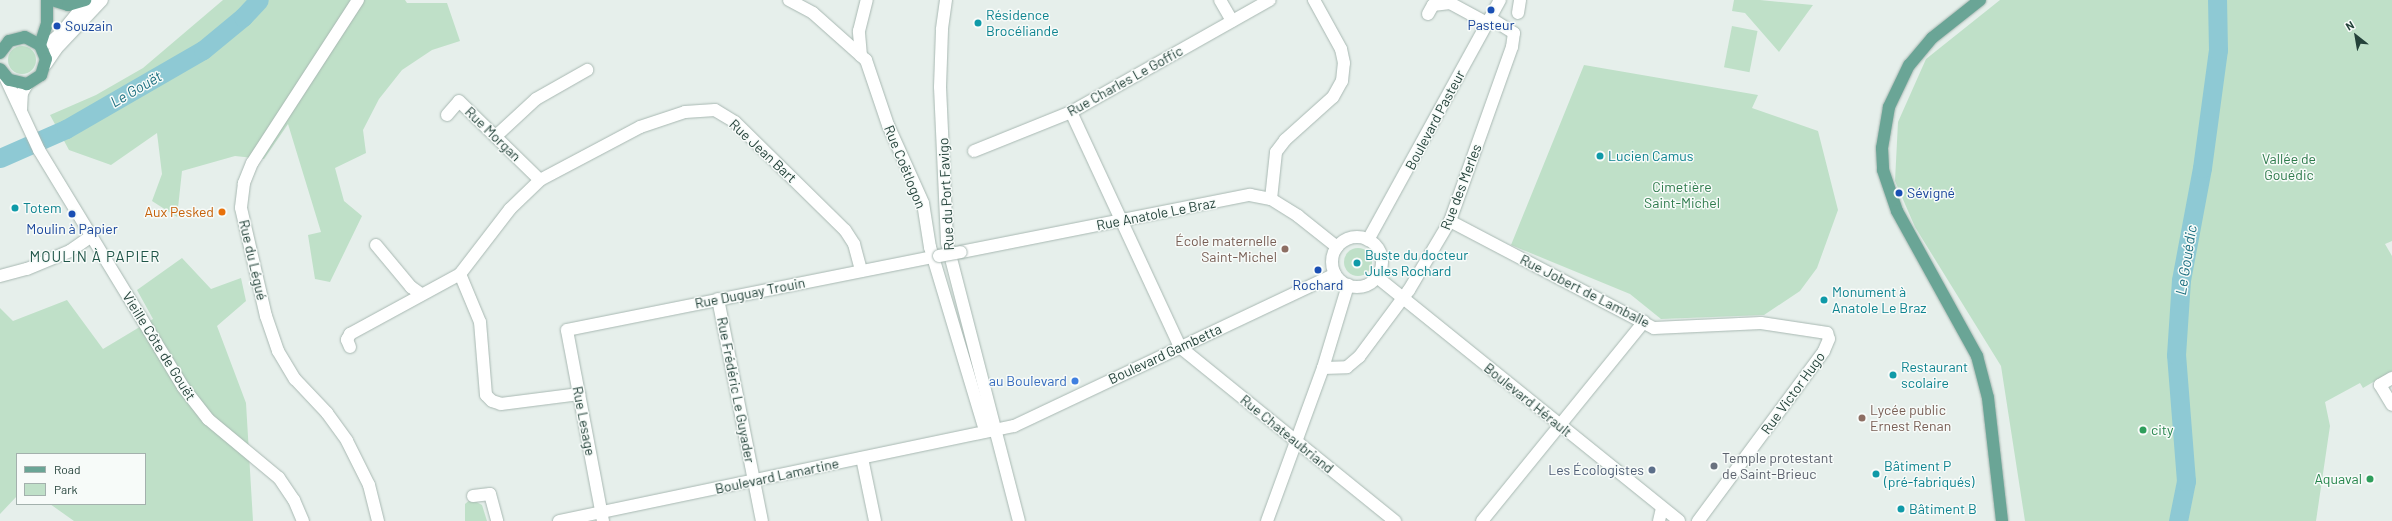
<!DOCTYPE html>
<html>
<head>
<meta charset="utf-8">
<style>
  body { margin:0 }
  #map { position:relative; width:2392px; height:521px; overflow:hidden; background:#e6efeb; font-family:Barlow,sans-serif }
  div>[style] { position:absolute }
  [style*='--x'] { left:calc(var(--x)*1px); top:calc(var(--y)*1px); width:calc(var(--w)*1px); rotate:calc(var(--a)*1deg) }
  .green>* { inset:0; background:#bfe0c8; transform-origin:0 0 }
  .round { border-radius:50% }
  .river>* { height:19px; margin:-9.5px; padding:0 9.5px; transform-origin:9.5px; border-radius:9.5px; background:#8ec9d4 }
  .roads { filter:drop-shadow(0 0 1px #a8b8b2) drop-shadow(0 0 1px #a8b8b2) }
  .minor>* { height:12px; margin:-6px; padding:0 6px; transform-origin:6px; border-radius:6px; background:#fff }
  .minor>.ring { margin:-6px; padding:0; box-sizing:content-box; background:none; border:12px solid #fff; border-radius:50% }
  .major>* { height:12px; margin:-6px; padding:0 6px; transform-origin:6px; border-radius:6px; background:#6aa596 }
  .bridges { filter:drop-shadow(0 0 1px #a8b8b2) drop-shadow(0 0 1px #a8b8b2) }
  .minor-bridge>* { height:12px; margin:-6px; padding:0 6px; transform-origin:6px; border-radius:6px; background:#fff }
  .dots>* { width:11px; height:11px; translate:-50% -50%; box-sizing:border-box; border:2px solid #f7fbf9; border-radius:50% }
  span { translate:-50% -50%; white-space:nowrap; text-align:center; line-height:1.15; -webkit-text-stroke:3px #f7fbf9; paint-order:stroke }
  .culture-label { font-size:14px; color:#0d838f }
  .left { translate:0 -50%; text-align:left }
  .transit-label { font-size:14px; color:#164399 }
  .street-label { font-size:14px; color:#24423a }
  .park-label { font-size:14px; color:#2d7a4b }
  .food-label { font-size:14px; color:#c56008 }
  .right { translate:-100% -50%; text-align:right }
  .education-label { font-size:14px; color:#785e54 }
  .shop-label { font-size:14px; color:#366cbe }
  .leisure-label { font-size:14px; color:#27864d }
  .worship-label { font-size:14px; color:#5b616d }
  .service-label { font-size:14px; color:#4e5e75 }
  .water-label { font-size:15px; color:#1c6f80; font-style:italic }
  .neighbourhood-label { font-size:15px; color:#1f5548; letter-spacing:1px }
  .legend { position:absolute; left:16px; top:453px; width:130px; height:52px; box-sizing:border-box; background:#f7fbf9; border:1px solid #a3b1ad; margin:0; padding:5px 7px; list-style:none; font-size:12px; color:#24423a }
  .legend li { display:flex; align-items:center; gap:8px; height:20px }
  .legend b { width:20px; border:1px solid #a3b1ad }
  .north { position:absolute; left:2336px; top:16px; width:40px; height:40px; -webkit-text-stroke:3px #f7fbf9; paint-order:stroke; rotate:329deg; font-size:11px; font-weight:700; line-height:16px; text-align:center; color:#24423a }
  .north::after { content:''; display:block; margin:auto; width:14px; height:18px; background:#24423a; clip-path:polygon(50% 0,100% 100%,50% 72%,0 100%) }
</style>
</head>
<body>
<div id="map">
  <div class="green">
    <div style="clip-path:polygon(223px 0,405px 0,407px 3px,447px 3px,460px 41px,432px 50px,402px 70px,379px 99px,363px 130px,366px 153px,335px 168px,344px 201px,362px 216px,330px 282px,315px 279px,308px 235px,321px 232px,288px 124px,264px 159px,235px 156px,182px 171px,177px 217px,152px 201px,162px 174px,157px 133px,111px 165px,69px 150px,50px 115px,96px 95px,143px 68px)"></div>
    <div style="clip-path:polygon(1734px 0,1760px 0,1813px 5px,1779px 52px,1745px 13px,1732px 11px)"></div>
    <div style="clip-path:polygon(2000px 0,2392px 0,2392px 241px,2385px 244px,2392px 256px,2392px 371px,2363px 388px,2360px 383px,2325px 402px,2330px 426px,2316px 521px,2025px 521px,2001px 366px,1915px 227px,1895px 181px,1898px 122px,1926px 59px)"></div>
    <div style="left:1732px;top:26px;width:26px;height:42px;rotate:11deg"></div>
    <div class="round" style="left:8px;top:46px;width:28px;height:28px"></div>
    <div style="clip-path:polygon(1584px 65px,1758px 95px,1752px 108px,1818px 131px,1838px 210px,1817px 268px,1800px 291px,1764px 315px,1661px 319px,1630px 294px,1511px 245px)"></div>
    <div class="round" style="left:1344px;top:248px;width:28px;height:28px"></div>
    <div style="clip-path:polygon(182px 258px,211px 289px,241px 278px,246px 301px,217px 326px,246px 403px,253px 521px,74px 521px,50px 504px,145px 504px,145px 454px,17px 454px,17px 496px,0 514px,0 308px,13px 321px,67px 300px,103px 349px,153px 319px,137px 290px)"></div>
    <div style="clip-path:polygon(471px 499px,482px 505px,487px 521px,465px 521px,465px 504px)"></div>
  </div>
  <div class="river">
    <div style="--x:0;--y:158;--w:72;--a:-23.7"></div>
    <div style="--x:66;--y:129;--w:158;--a:-30"></div>
    <div style="--x:203;--y:50;--w:52;--a:-39.5"></div>
    <div style="--x:243;--y:17;--w:23;--a:-47"></div>
    <div style="--x:2178;--y:521;--w:41;--a:-78.7"></div>
    <div style="--x:2186;--y:481;--w:126;--a:-94.5"></div>
    <div style="--x:2176;--y:355;--w:75;--a:-86.2"></div>
    <div style="--x:2181;--y:280;--w:114;--a:-79.4"></div>
    <div style="--x:2202;--y:168;--w:119;--a:-82.3"></div>
    <div style="--x:2218;--y:50;--w:50;--a:-91.1"></div>
  </div>
  <div class="roads">
    <div class="minor">
      <div style="--x:358;--y:0;--w:194;--a:123"></div>
      <div style="--x:252;--y:163;--w:22;--a:112"></div>
      <div style="--x:244;--y:183;--w:25;--a:97"></div>
      <div style="--x:241;--y:208;--w:111;--a:77"></div>
      <div style="--x:266;--y:316;--w:37;--a:71"></div>
      <div style="--x:278;--y:351;--w:33;--a:59"></div>
      <div style="--x:295;--y:379;--w:47;--a:46.7"></div>
      <div style="--x:327;--y:413;--w:34;--a:54"></div>
      <div style="--x:347;--y:441;--w:49;--a:63.4"></div>
      <div style="--x:369;--y:485;--w:37;--a:76"></div>
      <div style="--x:789;--y:0;--w:27;--a:28"></div>
      <div style="--x:813;--y:13;--w:71;--a:41.6"></div>
      <div style="--x:866;--y:60;--w:69;--a:71.3"></div>
      <div style="--x:888;--y:125;--w:85;--a:65.8"></div>
      <div style="--x:923;--y:203;--w:45;--a:81"></div>
      <div style="--x:930;--y:247;--w:188;--a:73.3"></div>
      <div style="--x:984;--y:427;--w:11;--a:22"></div>
      <div style="--x:946;--y:0;--w:30;--a:98"></div>
      <div style="--x:942;--y:30;--w:57;--a:92"></div>
      <div style="--x:940;--y:87;--w:156;--a:87.4"></div>
      <div style="--x:947;--y:243;--w:287;--a:75.5"></div>
      <div style="--x:1220;--y:0;--w:24;--a:60"></div>
      <div style="--x:1518;--y:13;--w:13;--a:-81"></div>
      <div style="--x:1428;--y:14;--w:10;--a:-61"></div>
      <div style="--x:1433;--y:5;--w:17;--a:-7"></div>
      <div style="--x:1450;--y:3;--w:42;--a:28.4"></div>
      <div style="--x:41;--y:45;--w:12;--a:-20"></div>
      <div style="--x:52;--y:41;--w:12;--a:-42"></div>
      <div style="--x:61;--y:33;--w:43;--a:-50.7"></div>
      <div style="--x:861;--y:56;--w:25;--a:-95"></div>
      <div style="--x:859;--y:31;--w:32;--a:-76"></div>
      <div style="--x:46;--y:64;--w:18;--a:-56"></div>
      <div style="--x:56;--y:49;--w:67;--a:-46.8"></div>
      <div style="--x:5;--y:77;--w:81;--a:65"></div>
      <div style="--x:39;--y:150;--w:277;--a:58.7"></div>
      <div style="--x:183;--y:387;--w:41;--a:52"></div>
      <div style="--x:208;--y:419;--w:92;--a:39.7"></div>
      <div style="--x:279;--y:478;--w:27;--a:56"></div>
      <div style="--x:294;--y:500;--w:23;--a:67"></div>
      <div style="--x:21;--y:110;--w:17;--a:-87"></div>
      <div style="--x:22;--y:93;--w:10;--a:-61"></div>
      <div style="--x:1071;--y:112;--w:259;--a:65.1"></div>
      <div style="--x:1180;--y:347;--w:277;--a:39"></div>
      <div style="--x:447;--y:115;--w:18;--a:-49"></div>
      <div style="--x:459;--y:101;--w:113;--a:44.3"></div>
      <div style="--x:496;--y:136;--w:54;--a:-42.8"></div>
      <div style="--x:536;--y:99;--w:59;--a:-29.6"></div>
      <div style="--x:974;--y:151;--w:105;--a:-21.9"></div>
      <div style="--x:1071;--y:112;--w:228;--a:-29.4"></div>
      <div style="--x:1271;--y:199;--w:47;--a:-83.9"></div>
      <div style="--x:1276;--y:152;--w:15;--a:-53"></div>
      <div style="--x:1285;--y:140;--w:64;--a:-41.9"></div>
      <div style="--x:1333;--y:97;--w:18;--a:-61"></div>
      <div style="--x:1342;--y:81;--w:18;--a:-84"></div>
      <div style="--x:1344;--y:63;--w:14;--a:-102"></div>
      <div style="--x:1341;--y:49;--w:56;--a:-118.9"></div>
      <div style="--x:1450;--y:221;--w:230;--a:27.7"></div>
      <div style="--x:1654;--y:328;--w:107;--a:-2.7"></div>
      <div style="--x:1761;--y:323;--w:67;--a:8.6"></div>
      <div style="--x:1827;--y:333;--w:6;--a:72"></div>
      <div style="--x:1829;--y:339;--w:13;--a:113"></div>
      <div style="--x:1824;--y:351;--w:212;--a:126.5"></div>
      <div class="ring" style="left:1332px;top:237px;width:38px;height:38px"></div>
      <div style="--x:1368;--y:240;--w:274;--a:-61.2"></div>
      <div style="--x:376;--y:245;--w:55;--a:50.2"></div>
      <div style="--x:411;--y:287;--w:12;--a:35"></div>
      <div style="--x:961;--y:252;--w:295;--a:-11.2"></div>
      <div style="--x:1250;--y:195;--w:21;--a:11"></div>
      <div style="--x:1271;--y:199;--w:32;--a:32"></div>
      <div style="--x:1298;--y:216;--w:50;--a:38.5"></div>
      <div style="--x:460;--y:274;--w:52;--a:67.4"></div>
      <div style="--x:480;--y:322;--w:73;--a:85.3"></div>
      <div style="--x:486;--y:395;--w:8;--a:45"></div>
      <div style="--x:492;--y:401;--w:9;--a:18"></div>
      <div style="--x:501;--y:404;--w:79;--a:-7.3"></div>
      <div style="--x:0;--y:276;--w:28;--a:-15"></div>
      <div style="--x:27;--y:269;--w:47;--a:-22.7"></div>
      <div style="--x:70;--y:251;--w:24;--a:-35"></div>
      <div style="--x:1377;--y:277;--w:388;--a:38.9"></div>
      <div style="--x:718;--y:299;--w:226;--a:78.8"></div>
      <div style="--x:350;--y:347;--w:8;--a:-113"></div>
      <div style="--x:347;--y:340;--w:7;--a:-63"></div>
      <div style="--x:350;--y:334;--w:125;--a:-28.6"></div>
      <div style="--x:460;--y:274;--w:82;--a:-52.4"></div>
      <div style="--x:510;--y:209;--w:42;--a:-44"></div>
      <div style="--x:540;--y:180;--w:113;--a:-27.9"></div>
      <div style="--x:640;--y:127;--w:47;--a:-18.4"></div>
      <div style="--x:685;--y:112;--w:30;--a:-4"></div>
      <div style="--x:715;--y:110;--w:23;--a:31"></div>
      <div style="--x:735;--y:122;--w:154;--a:44.5"></div>
      <div style="--x:845;--y:230;--w:17;--a:57"></div>
      <div style="--x:854;--y:244;--w:28;--a:75"></div>
      <div style="--x:1323;--y:368;--w:24;--a:-2"></div>
      <div style="--x:1347;--y:367;--w:16;--a:-40"></div>
      <div style="--x:1359;--y:357;--w:84;--a:-53.3"></div>
      <div style="--x:1409;--y:290;--w:80;--a:-59.3"></div>
      <div style="--x:1450;--y:221;--w:185;--a:-70.4"></div>
      <div style="--x:1512;--y:47;--w:14;--a:-82"></div>
      <div style="--x:1514;--y:33;--w:28;--a:-148"></div>
      <div style="--x:2392;--y:378;--w:14;--a:150"></div>
      <div style="--x:2380;--y:385;--w:23;--a:59"></div>
      <div style="--x:862;--y:458;--w:64;--a:78.3"></div>
      <div style="--x:473;--y:496;--w:17;--a:-7"></div>
      <div style="--x:490;--y:494;--w:28;--a:75"></div>
      <div style="--x:559;--y:521;--w:465;--a:-11.8"></div>
      <div style="--x:1014;--y:426;--w:355;--a:-25.3"></div>
      <div style="--x:603;--y:521;--w:194;--a:-100.7"></div>
      <div style="--x:567;--y:330;--w:379;--a:-11.3"></div>
      <div style="--x:1267;--y:521;--w:163;--a:-69.9"></div>
      <div style="--x:1323;--y:368;--w:87;--a:-73.2"></div>
      <div style="--x:1482;--y:521;--w:257;--a:-50.9"></div>
      <div style="--x:1659;--y:521;--w:13;--a:-77"></div>
    </div>
    <div class="major">
      <div style="--x:52;--y:0;--w:17;--a:17"></div>
      <div style="--x:68;--y:5;--w:18;--a:-16"></div>
      <div style="--x:1980;--y:0;--w:61;--a:141.6"></div>
      <div style="--x:1932;--y:38;--w:35;--a:130"></div>
      <div style="--x:1909;--y:65;--w:47;--a:115.5"></div>
      <div style="--x:1889;--y:107;--w:42;--a:99.7"></div>
      <div style="--x:1882;--y:148;--w:22;--a:87"></div>
      <div style="--x:1883;--y:170;--w:43;--a:71.1"></div>
      <div style="--x:1897;--y:211;--w:166;--a:61.1"></div>
      <div style="--x:1977;--y:356;--w:43;--a:75.3"></div>
      <div style="--x:1988;--y:398;--w:124;--a:83.5"></div>
      <div style="--x:40;--y:45;--w:23;--a:-72"></div>
      <div style="--x:47;--y:23;--w:23;--a:-90"></div>
      <div style="--x:0;--y:53;--w:15;--a:-53"></div>
      <div style="--x:9;--y:41;--w:16;--a:-14"></div>
      <div style="--x:25;--y:37;--w:17;--a:28"></div>
      <div style="--x:40;--y:45;--w:15;--a:67"></div>
      <div style="--x:46;--y:59;--w:17;--a:107"></div>
      <div style="--x:41;--y:75;--w:17;--a:147"></div>
      <div style="--x:27;--y:84;--w:18;--a:-167"></div>
      <div style="--x:9;--y:80;--w:14;--a:-129"></div>
    </div>
  </div>
  <div class="bridges">
    <div class="minor-bridge">
      <div style="--x:939;--y:256;--w:22;--a:-10"></div>
    </div>
  </div>
  <div class="dots">
    <div style="left:1491px;top:10px;background:#1a4fb4"></div>
    <div style="left:978px;top:23px;background:#0f9aa8"></div>
    <div style="left:57px;top:26px;background:#1a4fb4"></div>
    <div style="left:1600px;top:156px;background:#0f9aa8"></div>
    <div style="left:1899px;top:193px;background:#1a4fb4"></div>
    <div style="left:15px;top:208px;background:#0f9aa8"></div>
    <div style="left:222px;top:212px;background:#e8710a"></div>
    <div style="left:72px;top:214px;background:#1a4fb4"></div>
    <div style="left:1285px;top:249px;background:#8d6e63"></div>
    <div style="left:1357px;top:263px;background:#0f9aa8"></div>
    <div style="left:1318px;top:270px;background:#1a4fb4"></div>
    <div style="left:1824px;top:300px;background:#0f9aa8"></div>
    <div style="left:1893px;top:375px;background:#0f9aa8"></div>
    <div style="left:1075px;top:381px;background:#3f7fe0"></div>
    <div style="left:1862px;top:418px;background:#8d6e63"></div>
    <div style="left:2143px;top:430px;background:#2e9e5b"></div>
    <div style="left:1714px;top:466px;background:#6b7280"></div>
    <div style="left:1652px;top:470px;background:#5c6f8a"></div>
    <div style="left:1876px;top:474px;background:#0f9aa8"></div>
    <div style="left:2370px;top:479px;background:#2e9e5b"></div>
    <div style="left:1901px;top:509px;background:#0f9aa8"></div>
  </div>
  <div class="culture-label">
    <span class="left" style="left:986px;top:23px">Résidence<br>Brocéliande</span>
    <span class="left" style="left:1608px;top:156px">Lucien Camus</span>
    <span class="left" style="left:23px;top:208px">Totem</span>
    <span class="left" style="left:1365px;top:263px">Buste du docteur<br>Jules Rochard</span>
    <span class="left" style="left:1832px;top:300px">Monument à<br>Anatole Le Braz</span>
    <span class="left" style="left:1901px;top:375px">Restaurant<br>scolaire</span>
    <span class="left" style="left:1884px;top:474px">Bâtiment P<br>(pré-fabriqués)</span>
    <span class="left" style="left:1909px;top:509px">Bâtiment B</span>
  </div>
  <div class="transit-label">
    <span style="left:1491px;top:25px">Pasteur</span>
    <span class="left" style="left:65px;top:26px">Souzain</span>
    <span class="left" style="left:1907px;top:193px">Sévigné</span>
    <span style="left:72px;top:229px">Moulin à Papier</span>
    <span style="left:1318px;top:285px">Rochard</span>
  </div>
  <div class="street-label">
    <span style="left:1125px;top:81px;rotate:-29deg">Rue Charles Le Goffic</span>
    <span style="left:1435px;top:120px;rotate:-62deg">Boulevard Pasteur</span>
    <span style="left:493px;top:134px;rotate:44deg">Rue Morgan</span>
    <span style="left:763px;top:151px;rotate:43deg">Rue Jean Bart</span>
    <span style="left:905px;top:167px;rotate:68deg">Rue Coëtlogon</span>
    <span style="left:1461px;top:187px;rotate:-69deg">Rue des Merles</span>
    <span style="left:946px;top:194px;rotate:-93deg">Rue du Port Favigo</span>
    <span style="left:1156px;top:214px;rotate:-11deg">Rue Anatole Le Braz</span>
    <span style="left:253px;top:260px;rotate:77deg">Rue du Légué</span>
    <span style="left:1585px;top:291px;rotate:27deg">Rue Jobert de Lamballe</span>
    <span style="left:750px;top:293px;rotate:-11deg">Rue Duguay Trouin</span>
    <span style="left:159px;top:346px;rotate:58deg">Vieille Côte de Gouët</span>
    <span style="left:1165px;top:354px;rotate:-25deg">Boulevard Gambetta</span>
    <span style="left:736px;top:390px;rotate:79deg">Rue Frédéric Le Guyader</span>
    <span style="left:1793px;top:393px;rotate:-54deg">Rue Victor Hugo</span>
    <span style="left:1528px;top:400px;rotate:39deg">Boulevard Hérault</span>
    <span style="left:584px;top:421px;rotate:79deg">Rue Lesage</span>
    <span style="left:1287px;top:434px;rotate:39deg">Rue Chateaubriand</span>
    <span style="left:777px;top:476px;rotate:-12deg">Boulevard Lamartine</span>
  </div>
  <div class="park-label">
    <span style="left:2289px;top:167px">Vallée de<br>Gouédic</span>
    <span style="left:1682px;top:195px">Cimetière<br>Saint-Michel</span>
  </div>
  <div class="food-label">
    <span class="right" style="left:214px;top:212px">Aux Pesked</span>
  </div>
  <div class="education-label">
    <span class="right" style="left:1277px;top:249px">École maternelle<br>Saint-Michel</span>
    <span class="left" style="left:1870px;top:418px">Lycée public<br>Ernest Renan</span>
  </div>
  <div class="shop-label">
    <span class="right" style="left:1067px;top:381px">au Boulevard</span>
  </div>
  <div class="leisure-label">
    <span class="left" style="left:2151px;top:430px">city</span>
    <span class="right" style="left:2362px;top:479px">Aquaval</span>
  </div>
  <div class="worship-label">
    <span class="left" style="left:1722px;top:466px">Temple protestant<br>de Saint-Brieuc</span>
  </div>
  <div class="service-label">
    <span class="right" style="left:1644px;top:470px">Les Écologistes</span>
  </div>
  <div class="water-label">
    <span style="left:136px;top:89px;rotate:-30deg">Le Gouët</span>
    <span style="left:2186px;top:260px;rotate:-81deg">Le Gouédic</span>
  </div>
  <div class="neighbourhood-label">
    <span style="left:95px;top:257px">MOULIN À PAPIER</span>
  </div>
  <ul class="legend">
  <li><b style="height:5px;background:#6aa596"></b>Road</li>
  <li><b style="height:11px;background:#bfe0c8"></b>Park</li>
  </ul>
  <div class="north">N</div>
</div>
</body>
</html>
